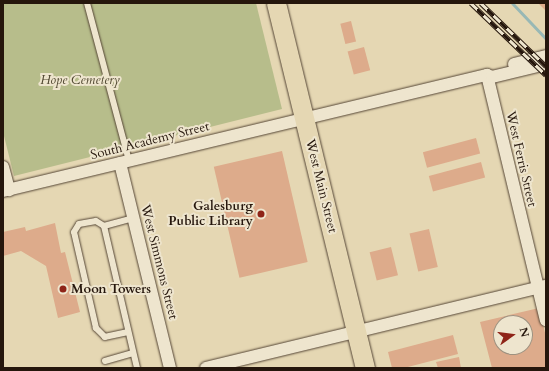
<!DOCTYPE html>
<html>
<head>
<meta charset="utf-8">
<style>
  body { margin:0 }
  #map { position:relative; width:549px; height:371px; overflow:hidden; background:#e5d7b3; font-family:Cardo,serif }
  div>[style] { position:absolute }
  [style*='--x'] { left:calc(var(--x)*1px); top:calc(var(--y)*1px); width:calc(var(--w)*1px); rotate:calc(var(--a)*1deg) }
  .green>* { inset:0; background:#b7bd8b }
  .stream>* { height:3px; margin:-1.5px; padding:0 1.5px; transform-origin:1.5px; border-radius:1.5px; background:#98b8b5 }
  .building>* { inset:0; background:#ddab8b; transform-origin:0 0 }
  .roads { filter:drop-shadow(0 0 1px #554636) drop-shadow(0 0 1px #554636) }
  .lane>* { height:6px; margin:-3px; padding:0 3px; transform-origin:3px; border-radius:3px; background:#eee5ce }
  .street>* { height:12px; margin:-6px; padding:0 6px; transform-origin:6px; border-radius:6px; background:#eee5ce }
  .primary>* { height:19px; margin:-9.5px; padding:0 9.5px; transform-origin:9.5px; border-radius:9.5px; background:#e5d7b3 }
  .rail>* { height:4.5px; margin-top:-2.25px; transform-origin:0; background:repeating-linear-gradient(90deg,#eee5ce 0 9px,#25160c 0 18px); box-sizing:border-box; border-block:1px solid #25160c }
  .dots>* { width:11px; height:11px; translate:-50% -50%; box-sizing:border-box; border:2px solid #eee5ce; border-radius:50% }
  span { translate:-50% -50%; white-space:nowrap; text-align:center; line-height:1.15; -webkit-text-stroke:4px #eee5ce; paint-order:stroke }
  .park-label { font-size:13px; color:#514832; font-style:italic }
  .street-label { font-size:13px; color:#25160c }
  .poi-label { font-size:13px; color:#25160c; font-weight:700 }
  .right { translate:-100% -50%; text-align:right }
  .left { translate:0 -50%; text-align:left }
  .frame { position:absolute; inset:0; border:4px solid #25160c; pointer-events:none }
  .north { position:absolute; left:493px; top:315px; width:40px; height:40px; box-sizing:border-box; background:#eee5ce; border:1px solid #9e9280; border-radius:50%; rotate:76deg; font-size:11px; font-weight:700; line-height:16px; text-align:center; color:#25160c }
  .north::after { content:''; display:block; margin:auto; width:14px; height:18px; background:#8f2418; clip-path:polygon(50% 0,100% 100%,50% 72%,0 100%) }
</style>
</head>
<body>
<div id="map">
  <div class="green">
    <div style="clip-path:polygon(3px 3px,256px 3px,282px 109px,14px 176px,3px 132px)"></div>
  </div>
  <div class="stream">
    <div style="--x:512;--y:3;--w:50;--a:46.6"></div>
  </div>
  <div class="building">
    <div style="clip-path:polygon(538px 3px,546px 3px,546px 11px)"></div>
    <div style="left:351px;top:21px;width:21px;height:11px;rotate:76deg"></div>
    <div style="left:364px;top:47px;width:24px;height:17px;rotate:75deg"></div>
    <div style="left:476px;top:138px;width:16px;height:55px;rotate:75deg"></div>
    <div style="left:282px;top:151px;width:114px;height:70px;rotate:77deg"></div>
    <div style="left:481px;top:162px;width:16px;height:54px;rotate:75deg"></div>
    <div style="clip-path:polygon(55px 223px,61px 253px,65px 252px,80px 312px,58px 318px,46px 266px,21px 251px,3px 256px,3px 232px,25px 227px,26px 231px)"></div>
    <div style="left:429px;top:229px;width:39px;height:20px;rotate:77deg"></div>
    <div style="left:391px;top:247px;width:29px;height:22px;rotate:76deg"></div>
    <div style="clip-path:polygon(evenodd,539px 308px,546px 337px,546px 368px,492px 368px,480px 322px,539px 308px,501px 323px,525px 323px,525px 347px,501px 347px,501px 323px)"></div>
    <div style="clip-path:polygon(453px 335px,458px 354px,404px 368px,392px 368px,388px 352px)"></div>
    <div style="clip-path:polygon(459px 357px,461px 368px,438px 368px,436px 362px)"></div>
  </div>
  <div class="roads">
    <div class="lane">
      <div style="--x:87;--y:3;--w:163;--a:75.1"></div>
      <div style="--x:104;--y:226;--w:146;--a:76.9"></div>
      <div style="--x:128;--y:332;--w:24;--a:168"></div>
      <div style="--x:105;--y:337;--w:13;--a:-135"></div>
      <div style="--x:96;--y:328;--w:98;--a:-102.9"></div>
      <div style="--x:74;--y:232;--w:9;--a:-58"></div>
      <div style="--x:79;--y:224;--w:17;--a:-10"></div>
      <div style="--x:96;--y:221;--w:9;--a:32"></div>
      <div style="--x:104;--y:226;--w:31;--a:-15"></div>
      <div style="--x:105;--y:361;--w:29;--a:-16"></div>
    </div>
    <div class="street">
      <div style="--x:514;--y:64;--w:33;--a:-14"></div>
      <div style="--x:487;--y:75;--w:252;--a:76.5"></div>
      <div style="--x:120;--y:163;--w:211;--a:76.3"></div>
      <div style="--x:3;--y:167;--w:24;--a:75"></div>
      <div style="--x:3;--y:191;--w:498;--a:-13.5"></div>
      <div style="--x:487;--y:75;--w:5;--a:22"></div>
      <div style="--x:492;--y:77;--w:56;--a:-13.5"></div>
      <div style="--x:206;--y:368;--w:350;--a:-13.6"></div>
    </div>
    <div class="primary">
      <div style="--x:276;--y:3;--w:376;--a:76.3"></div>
    </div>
  </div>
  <div class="rail">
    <div style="--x:471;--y:3;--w:104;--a:43.8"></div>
    <div style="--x:481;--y:3;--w:91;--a:44.1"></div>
  </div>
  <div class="dots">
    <div style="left:261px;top:214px;background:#8f2418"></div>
    <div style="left:63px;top:289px;background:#8f2418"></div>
  </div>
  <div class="park-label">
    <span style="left:80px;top:80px">Hope Cemetery</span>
  </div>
  <div class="street-label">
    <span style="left:150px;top:141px;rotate:-14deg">South Academy Street</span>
    <span style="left:521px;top:159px;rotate:77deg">West Ferris Street</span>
    <span style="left:321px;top:186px;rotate:76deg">West Main Street</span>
    <span style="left:159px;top:262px;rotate:76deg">West Simmons Street</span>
  </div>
  <div class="poi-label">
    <span class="right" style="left:253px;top:214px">Galesburg<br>Public Library</span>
    <span class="left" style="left:71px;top:289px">Moon Towers</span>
  </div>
  <div class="frame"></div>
  <div class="north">N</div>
</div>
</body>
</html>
